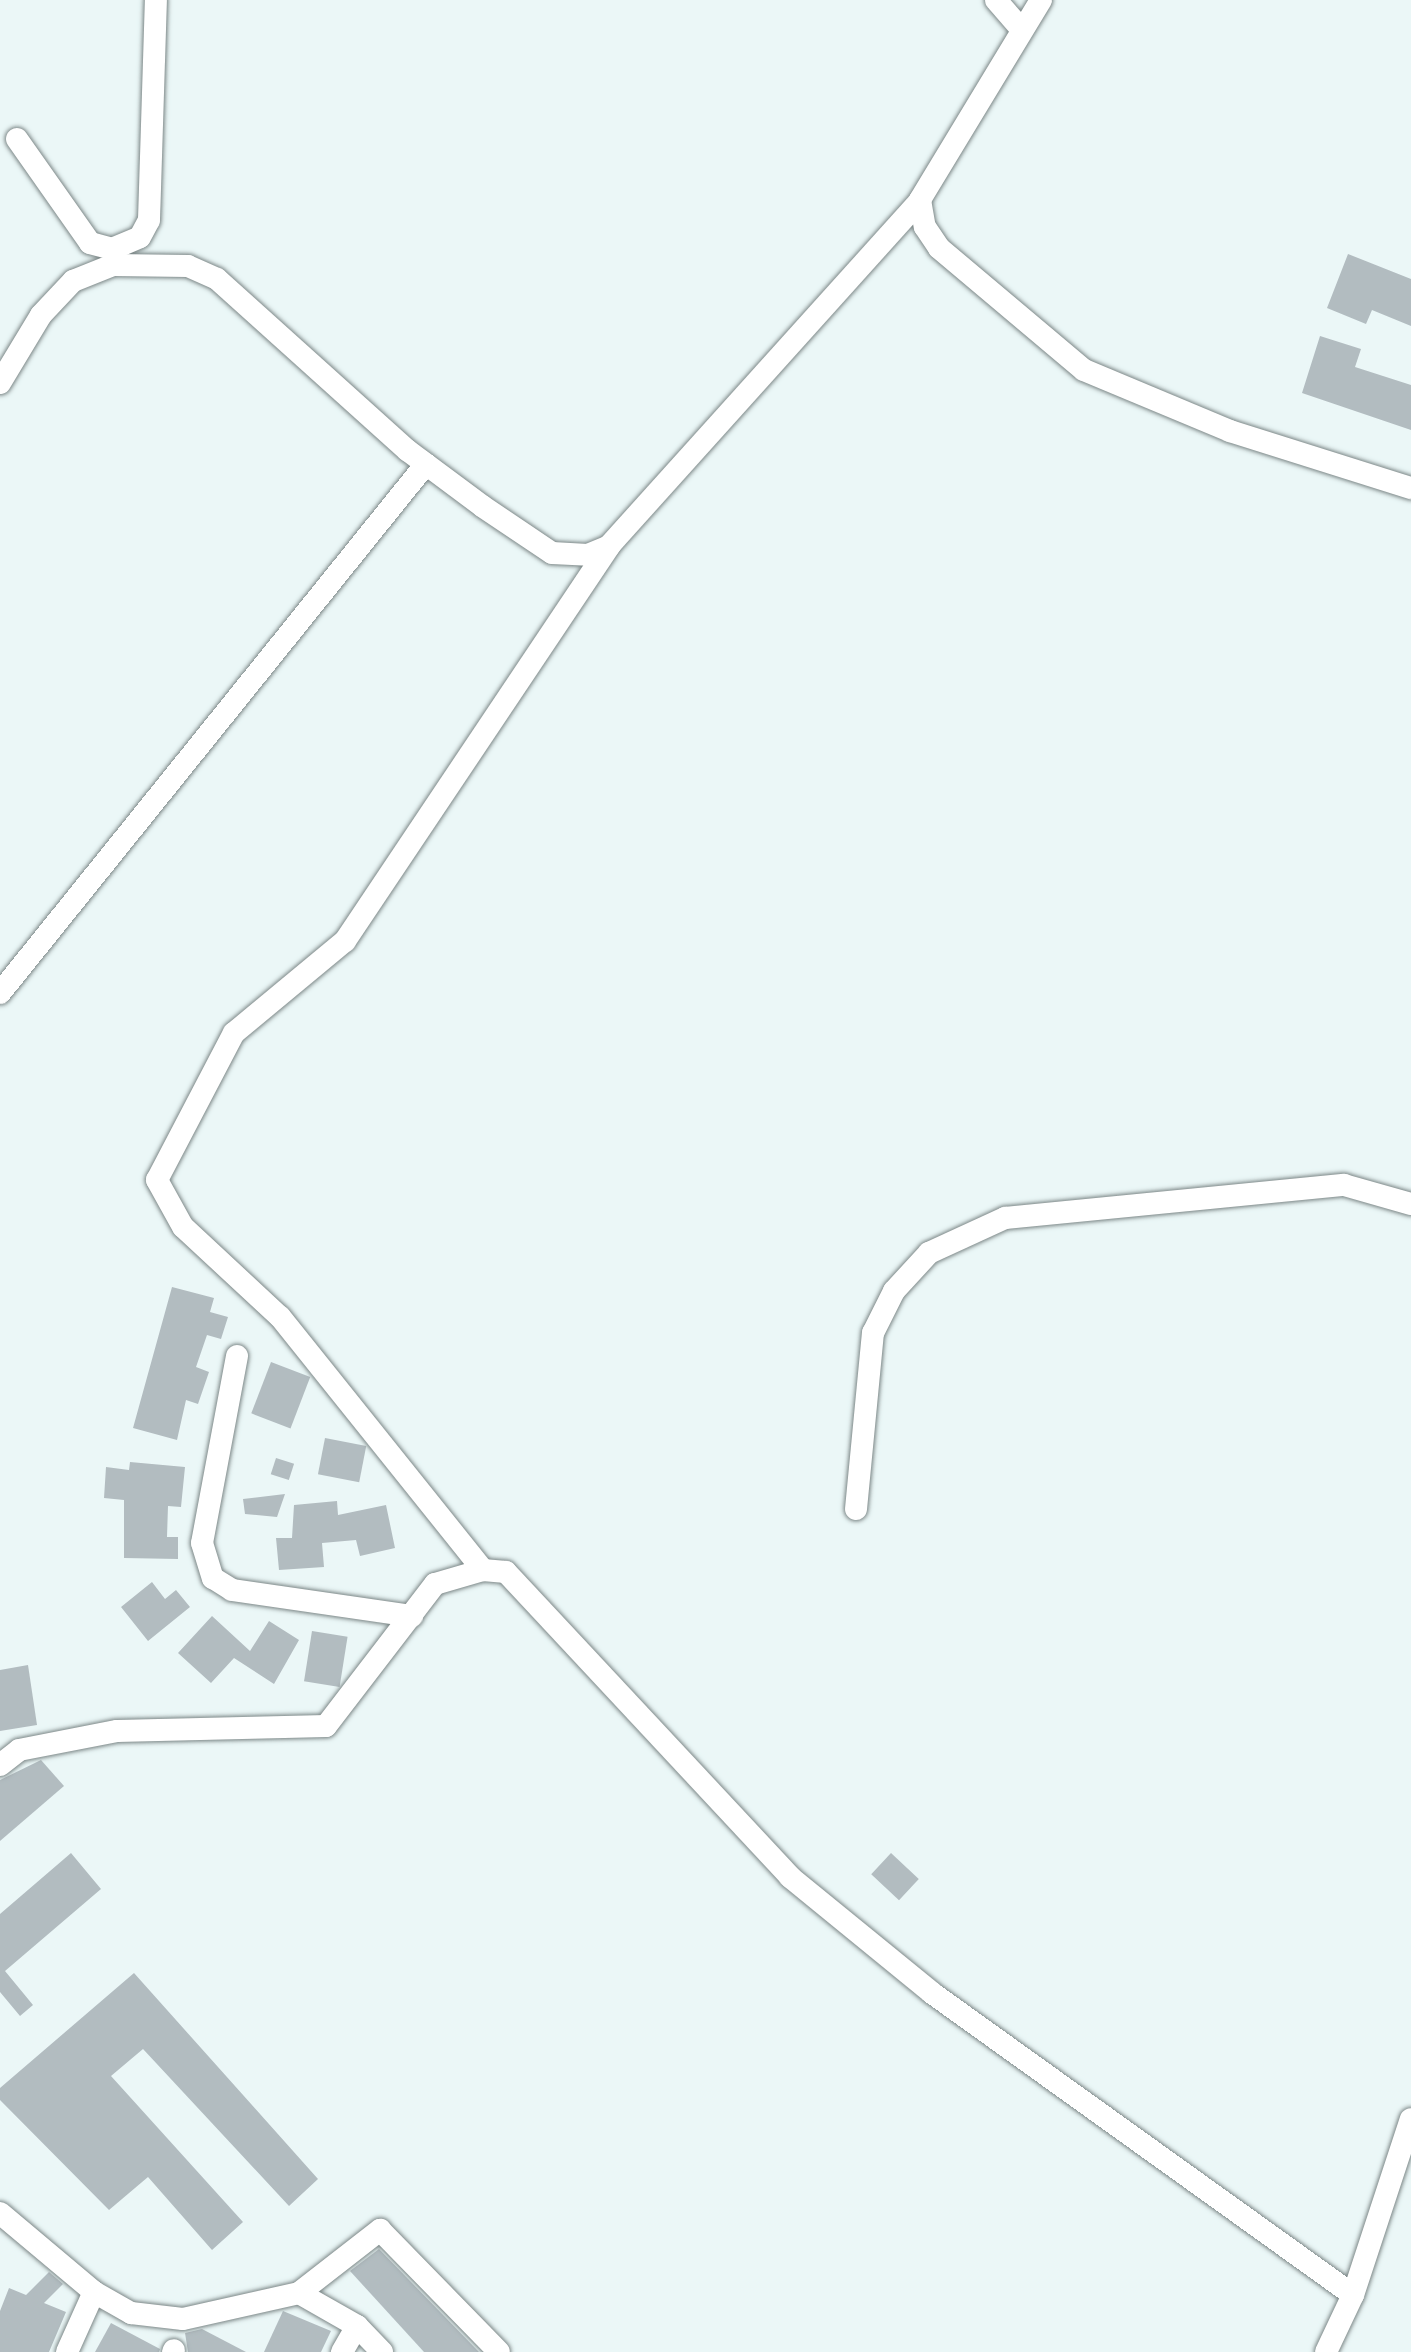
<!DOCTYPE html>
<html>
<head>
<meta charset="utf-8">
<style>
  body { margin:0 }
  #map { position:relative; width:1411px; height:2352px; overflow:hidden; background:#ebf7f7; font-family:Rubik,sans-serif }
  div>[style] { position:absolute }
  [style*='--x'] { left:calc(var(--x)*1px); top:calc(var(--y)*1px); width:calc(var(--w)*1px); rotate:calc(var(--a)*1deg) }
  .building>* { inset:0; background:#b2bcc0; transform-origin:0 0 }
  .roads { filter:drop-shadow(0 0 2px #7c8787) drop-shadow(0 0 2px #7c8787) }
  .street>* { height:22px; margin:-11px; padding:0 11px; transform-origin:11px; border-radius:11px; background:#fff }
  span { translate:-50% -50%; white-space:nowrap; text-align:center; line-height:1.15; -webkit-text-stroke:8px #fff; paint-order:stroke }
</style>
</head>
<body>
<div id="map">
  <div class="building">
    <div style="clip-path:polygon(1348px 254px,1411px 279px,1411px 326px,1372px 310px,1366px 324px,1327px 308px)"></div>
    <div style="clip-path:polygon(1320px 336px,1361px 349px,1355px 367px,1411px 385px,1411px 430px,1302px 393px)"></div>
    <div style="clip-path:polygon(172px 1287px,214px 1298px,210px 1312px,228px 1317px,221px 1339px,207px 1335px,196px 1367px,209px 1372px,198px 1404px,186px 1400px,177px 1440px,133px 1428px)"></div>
    <div style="left:271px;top:1362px;width:42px;height:55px;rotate:21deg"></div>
    <div style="left:325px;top:1438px;width:42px;height:37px;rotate:11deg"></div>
    <div style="left:276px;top:1458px;width:19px;height:17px;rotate:18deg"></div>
    <div style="clip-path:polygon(130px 1462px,185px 1467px,181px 1507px,168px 1506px,167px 1537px,178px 1537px,178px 1559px,124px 1558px,124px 1500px,104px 1498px,106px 1467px,129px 1470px)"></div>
    <div style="clip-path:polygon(285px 1494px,277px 1517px,245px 1514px,243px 1499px)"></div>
    <div style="clip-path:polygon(337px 1501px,338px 1515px,386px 1505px,395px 1548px,360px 1556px,356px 1540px,322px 1543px,324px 1567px,279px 1570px,276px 1538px,292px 1538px,294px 1505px)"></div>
    <div style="clip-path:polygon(152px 1582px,165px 1599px,176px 1590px,190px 1607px,148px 1641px,121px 1607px)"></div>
    <div style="clip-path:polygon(212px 1616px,250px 1651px,269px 1621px,299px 1640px,274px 1684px,234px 1658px,211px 1683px,178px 1653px)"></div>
    <div style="left:312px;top:1631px;width:36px;height:51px;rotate:9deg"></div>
    <div style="clip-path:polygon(28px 1665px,37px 1725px,0 1731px,0 1670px)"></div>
    <div style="clip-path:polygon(41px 1760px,64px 1786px,0 1841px,0 1780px)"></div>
    <div style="clip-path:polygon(71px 1853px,101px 1889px,5px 1971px,33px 2005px,20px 2016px,0 1992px,0 1914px)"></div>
    <div style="left:891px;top:1853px;width:38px;height:29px;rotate:43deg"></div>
    <div style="clip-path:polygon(134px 1973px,318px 2179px,289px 2206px,143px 2049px,111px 2076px,243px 2222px,212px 2250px,148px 2177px,109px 2210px,0 2100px,0 2088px)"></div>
    <div style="clip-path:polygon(379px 2249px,479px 2352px,424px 2352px,350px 2271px)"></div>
    <div style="clip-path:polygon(49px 2272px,63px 2284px,44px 2303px,66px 2312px,49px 2352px,0 2352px,0 2311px,9px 2288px,26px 2295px)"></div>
    <div style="clip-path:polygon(283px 2311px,331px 2331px,321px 2352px,264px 2352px)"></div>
    <div style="clip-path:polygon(111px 2323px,160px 2349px,159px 2352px,95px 2352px)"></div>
    <div style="clip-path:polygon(202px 2329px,246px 2352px,188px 2352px,185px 2333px)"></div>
  </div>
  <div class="roads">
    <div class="street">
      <div style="--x:996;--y:0;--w:38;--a:49"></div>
      <div style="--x:1041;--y:0;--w:234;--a:121.2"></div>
      <div style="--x:920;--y:200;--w:27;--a:80"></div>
      <div style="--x:925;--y:227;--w:25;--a:56"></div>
      <div style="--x:939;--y:248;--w:189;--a:40.1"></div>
      <div style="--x:1084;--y:370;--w:158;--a:22.7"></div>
      <div style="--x:1230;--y:431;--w:190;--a:17.5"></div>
      <div style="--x:17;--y:139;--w:127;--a:54.9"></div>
      <div style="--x:90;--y:243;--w:23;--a:15"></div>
      <div style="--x:112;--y:249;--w:30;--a:-23"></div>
      <div style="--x:140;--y:237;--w:19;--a:-62"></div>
      <div style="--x:149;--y:220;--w:220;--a:-88.2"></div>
      <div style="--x:0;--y:383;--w:79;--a:-58.9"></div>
      <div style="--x:41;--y:315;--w:47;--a:-46.7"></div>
      <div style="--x:73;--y:281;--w:43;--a:-21.8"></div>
      <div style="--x:113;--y:265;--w:75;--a:0.8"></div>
      <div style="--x:188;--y:266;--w:32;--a:24"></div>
      <div style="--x:217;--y:279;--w:256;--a:42"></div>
      <div style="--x:407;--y:450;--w:94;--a:36.7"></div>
      <div style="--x:482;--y:506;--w:84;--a:33.9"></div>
      <div style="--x:552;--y:553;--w:36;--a:3"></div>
      <div style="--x:588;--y:555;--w:23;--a:-23"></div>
      <div style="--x:609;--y:546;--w:465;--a:-48"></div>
      <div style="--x:0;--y:993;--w:679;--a:-51.16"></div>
      <div style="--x:237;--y:1356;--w:190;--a:100.6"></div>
      <div style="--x:202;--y:1543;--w:37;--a:73"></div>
      <div style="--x:213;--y:1578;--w:22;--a:32"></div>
      <div style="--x:232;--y:1590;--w:182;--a:8.2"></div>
      <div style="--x:856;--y:1509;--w:177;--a:-84.5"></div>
      <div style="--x:873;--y:1333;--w:47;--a:-63.4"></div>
      <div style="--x:894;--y:1291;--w:52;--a:-47.4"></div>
      <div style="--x:929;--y:1253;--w:84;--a:-24.7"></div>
      <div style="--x:1005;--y:1218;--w:341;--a:-5.6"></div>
      <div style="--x:1344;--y:1185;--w:70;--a:15.8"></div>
      <div style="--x:483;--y:1570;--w:324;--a:-128.7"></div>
      <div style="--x:280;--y:1317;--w:132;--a:-137.1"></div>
      <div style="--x:183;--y:1227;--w:54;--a:-119"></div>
      <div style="--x:157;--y:1180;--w:166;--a:-62.4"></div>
      <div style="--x:234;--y:1033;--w:144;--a:-39.7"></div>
      <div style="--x:345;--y:941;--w:475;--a:-56.2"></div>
      <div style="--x:0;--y:1765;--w:24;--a:-38"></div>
      <div style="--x:19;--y:1750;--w:100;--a:-11"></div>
      <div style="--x:117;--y:1731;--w:209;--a:-1.4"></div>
      <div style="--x:326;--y:1726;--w:179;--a:-52.5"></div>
      <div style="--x:435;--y:1584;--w:50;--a:-16.3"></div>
      <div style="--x:483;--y:1570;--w:23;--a:5"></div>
      <div style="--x:506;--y:1572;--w:417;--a:47"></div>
      <div style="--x:790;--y:1877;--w:183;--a:39.2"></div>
      <div style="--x:932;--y:1993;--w:518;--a:35.65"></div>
      <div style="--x:0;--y:2213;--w:123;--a:40"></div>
      <div style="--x:94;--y:2292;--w:43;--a:29.6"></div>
      <div style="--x:131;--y:2313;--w:52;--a:6.6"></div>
      <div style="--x:183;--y:2319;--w:119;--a:-12.6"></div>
      <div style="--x:299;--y:2293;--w:103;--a:-37.9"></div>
      <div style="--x:380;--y:2230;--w:170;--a:45.7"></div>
      <div style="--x:299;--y:2293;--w:67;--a:29.6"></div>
      <div style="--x:357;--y:2326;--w:36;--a:46"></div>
      <div style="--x:67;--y:2352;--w:66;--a:-65.8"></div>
      <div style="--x:173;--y:2352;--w:2;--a:-63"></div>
      <div style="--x:342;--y:2352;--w:30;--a:-60"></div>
      <div style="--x:1326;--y:2352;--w:63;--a:-64.7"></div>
      <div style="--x:1353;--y:2295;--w:185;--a:-71.8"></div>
    </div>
  </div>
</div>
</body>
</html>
